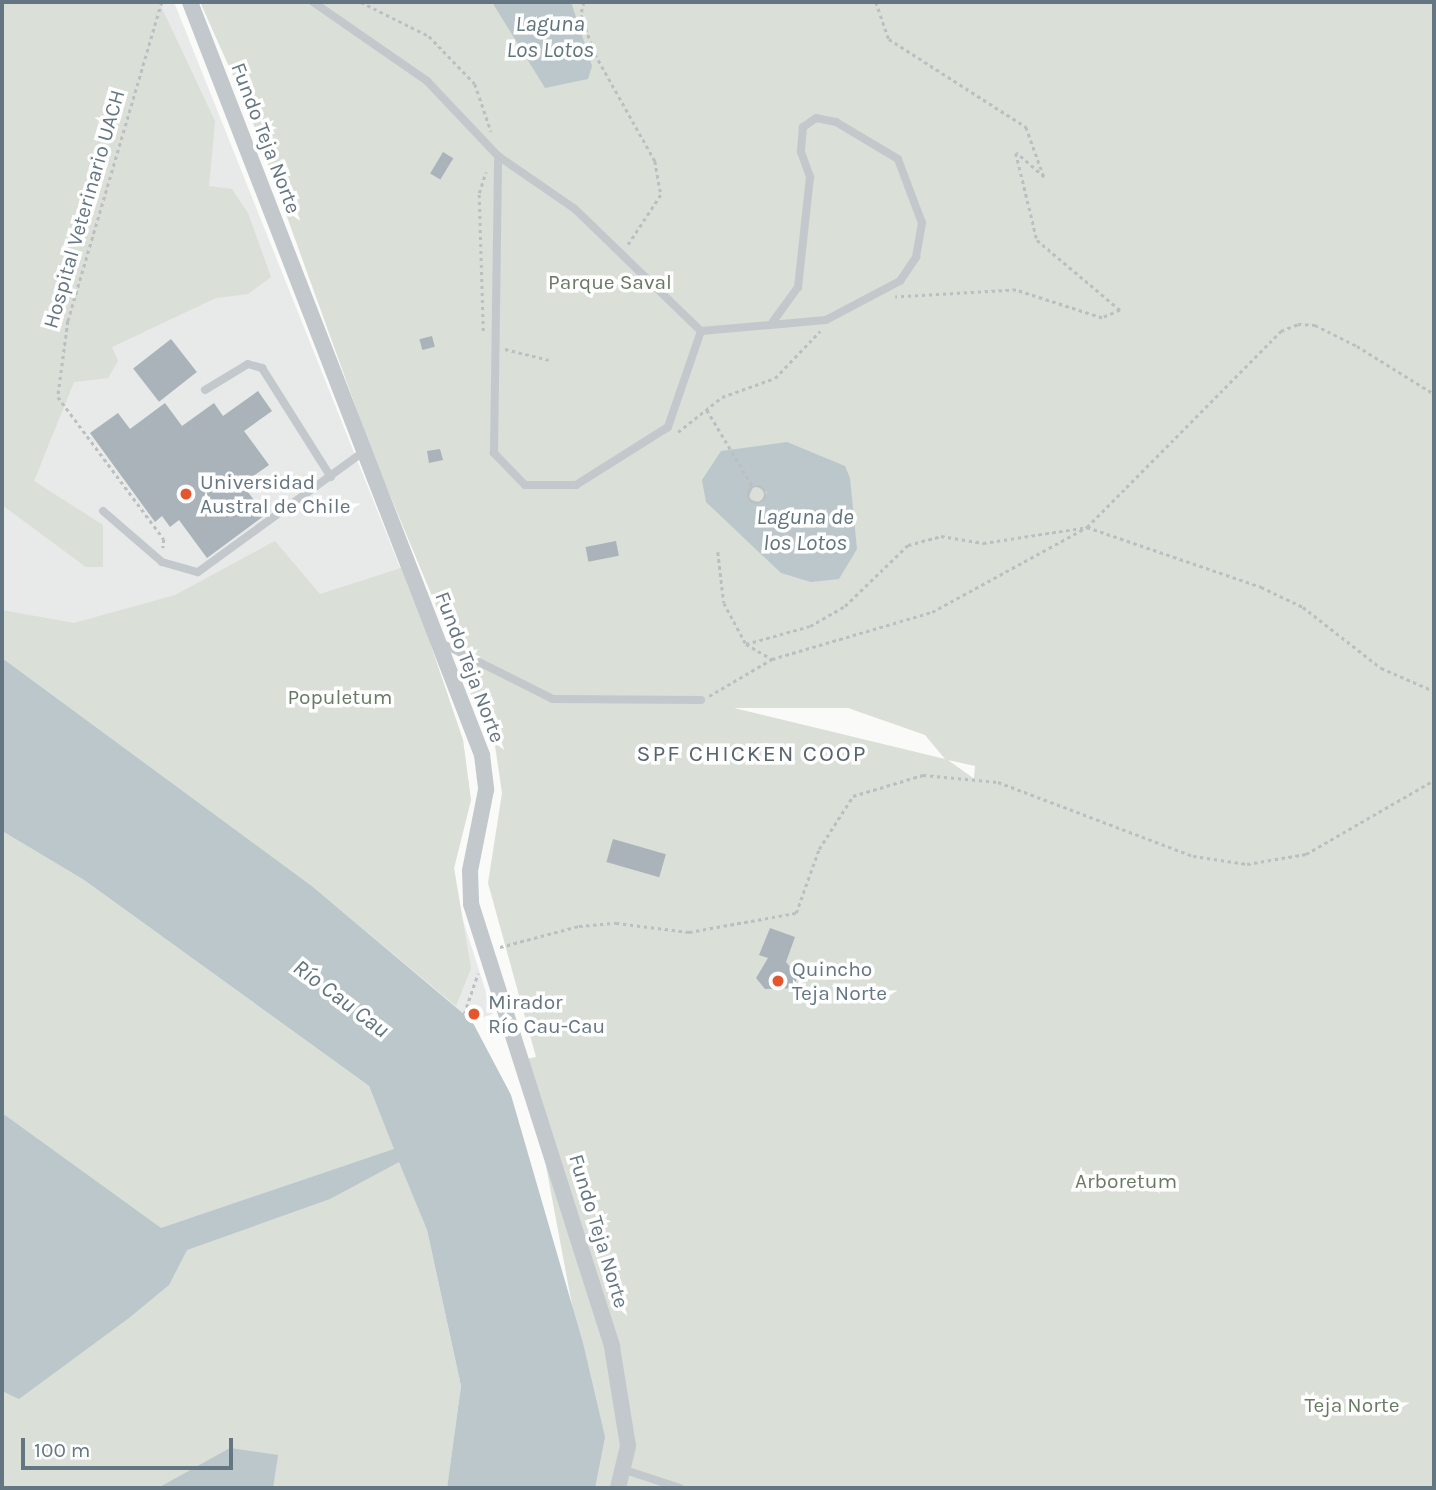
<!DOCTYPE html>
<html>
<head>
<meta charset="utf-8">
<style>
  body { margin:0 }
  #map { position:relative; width:1436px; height:1490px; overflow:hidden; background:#fafaf8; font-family:Karla,sans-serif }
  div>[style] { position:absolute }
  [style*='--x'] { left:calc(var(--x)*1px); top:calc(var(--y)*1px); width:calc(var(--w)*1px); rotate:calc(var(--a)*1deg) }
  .built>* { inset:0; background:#e8e9e9 }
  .green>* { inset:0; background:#dadfd7 }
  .water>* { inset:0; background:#bbc7cb }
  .building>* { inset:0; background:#aab3b9; transform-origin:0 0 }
  .path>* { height:2.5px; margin-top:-1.25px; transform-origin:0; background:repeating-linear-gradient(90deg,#bbbfc2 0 3.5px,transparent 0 7px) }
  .path>.ring { margin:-1.25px; padding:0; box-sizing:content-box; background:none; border:2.5px solid #bbbfc2; border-radius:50% }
  .lane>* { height:8px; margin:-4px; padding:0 4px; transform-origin:4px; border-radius:4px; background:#c3c8cc }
  .street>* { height:16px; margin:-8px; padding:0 8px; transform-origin:8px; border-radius:8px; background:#c3c8cc }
  .dots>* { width:19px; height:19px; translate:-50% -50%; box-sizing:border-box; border:4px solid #fff; border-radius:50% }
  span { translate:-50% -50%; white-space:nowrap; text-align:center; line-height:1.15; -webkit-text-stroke:7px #fff; paint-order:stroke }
  .street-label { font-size:21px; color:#657683 }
  .park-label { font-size:21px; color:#687a64 }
  .poi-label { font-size:21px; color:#657683 }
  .left { translate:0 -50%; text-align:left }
  .water-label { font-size:23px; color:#60757c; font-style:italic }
  .neighbourhood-label { font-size:23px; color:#57646e; letter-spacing:2px }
  .frame { position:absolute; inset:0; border:4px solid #657683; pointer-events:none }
  .scale { position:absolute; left:21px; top:1438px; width:212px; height:32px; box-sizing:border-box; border:4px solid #657683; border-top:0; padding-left:9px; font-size:21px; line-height:24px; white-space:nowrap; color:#657683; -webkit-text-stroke:5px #fff; paint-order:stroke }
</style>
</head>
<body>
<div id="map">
  <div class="built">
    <div style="clip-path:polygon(2px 2px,174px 2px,429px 640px,463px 740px,471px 800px,454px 868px,461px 914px,493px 1014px,472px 1021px,2px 658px)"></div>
  </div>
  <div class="green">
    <div style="clip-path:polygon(2px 2px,159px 2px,215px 121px,209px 186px,232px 189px,248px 213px,271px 277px,248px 294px,216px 298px,112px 347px,118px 361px,108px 378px,74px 382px,34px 481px,103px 525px,103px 567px,86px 567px,2px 505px)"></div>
    <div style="clip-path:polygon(evenodd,200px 2px,1434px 2px,1434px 1488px,593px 1488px,572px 1305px,526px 1059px,536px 1057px,488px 883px,502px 793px,489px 705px,474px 704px,448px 627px,468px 630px,442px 620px,372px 452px,248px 109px,200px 2px,734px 708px,848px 708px,925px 735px,945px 759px,734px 708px,200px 2px,948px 760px,975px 766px,974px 778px,973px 778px,948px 760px)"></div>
    <div style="clip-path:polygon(275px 541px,320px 594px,401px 568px,429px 640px,463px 740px,471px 800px,454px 868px,471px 968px,456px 1006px,313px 887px,2px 658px,2px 610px,74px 623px,175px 595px)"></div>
    <div style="clip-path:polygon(2px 831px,84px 880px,369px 1086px,427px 1230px,461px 1386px,447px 1488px,2px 1488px)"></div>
  </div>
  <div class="water">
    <div style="clip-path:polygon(492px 2px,571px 2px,592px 66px,588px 79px,545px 88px)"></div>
    <div style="clip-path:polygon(evenodd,787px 442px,845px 466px,850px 478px,857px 549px,839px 579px,811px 582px,781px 573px,706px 502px,702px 480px,721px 451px,787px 442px,754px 485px,767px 492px,762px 503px,748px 499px,754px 485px)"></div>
    <div style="clip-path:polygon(2px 658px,313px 887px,472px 1021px,511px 1095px,583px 1343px,605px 1437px,595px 1488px,447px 1488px,461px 1386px,427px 1230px,399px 1162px,330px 1199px,187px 1250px,169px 1285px,129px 1318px,19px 1399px,2px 1391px,2px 1113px,161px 1228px,394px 1149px,369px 1086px,84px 880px,2px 831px)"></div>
    <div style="clip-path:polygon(230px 1448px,278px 1455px,273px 1488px,158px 1488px)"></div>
  </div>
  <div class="building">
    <div style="left:443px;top:152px;width:12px;height:25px;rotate:31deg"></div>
    <div style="left:432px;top:336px;width:11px;height:13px;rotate:75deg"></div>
    <div style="left:171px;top:339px;width:42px;height:48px;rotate:52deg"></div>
    <div style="clip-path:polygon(258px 391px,272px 411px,244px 431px,269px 465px,242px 484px,265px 515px,207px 558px,179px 520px,170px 527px,162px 516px,155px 522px,90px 433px,118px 413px,130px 429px,165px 403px,182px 426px,214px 403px,223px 416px)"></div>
    <div style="clip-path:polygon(440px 449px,443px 460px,429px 463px,427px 451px)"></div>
    <div style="left:616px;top:541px;width:15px;height:31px;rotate:79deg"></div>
    <div style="left:613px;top:839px;width:55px;height:24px;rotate:16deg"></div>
    <div style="clip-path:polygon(770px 928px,795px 937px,786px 962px,797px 975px,795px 988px,765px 989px,756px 978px,768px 958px,759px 955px)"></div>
  </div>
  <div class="path">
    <div style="--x:162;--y:2;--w:333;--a:106.4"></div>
    <div style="--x:68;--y:321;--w:77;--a:97.5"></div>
    <div style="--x:58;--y:397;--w:177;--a:53.3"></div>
    <div style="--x:164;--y:539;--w:9;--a:96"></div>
    <div style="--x:361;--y:2;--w:76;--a:26.6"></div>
    <div style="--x:429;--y:36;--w:66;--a:46.2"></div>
    <div style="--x:475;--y:84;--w:50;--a:71.2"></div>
    <div style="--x:584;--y:2;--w:13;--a:103"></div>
    <div style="--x:581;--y:15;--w:41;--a:70.3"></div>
    <div style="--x:595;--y:54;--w:123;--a:60.7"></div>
    <div style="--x:655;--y:161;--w:35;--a:80"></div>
    <div style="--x:661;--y:195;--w:60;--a:123.4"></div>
    <div style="--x:876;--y:2;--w:39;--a:71"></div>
    <div style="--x:889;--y:39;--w:163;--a:32.7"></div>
    <div style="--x:1026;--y:127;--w:53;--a:70.2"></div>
    <div style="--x:1044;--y:177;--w:37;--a:-139"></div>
    <div style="--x:1016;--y:153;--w:89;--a:76.4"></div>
    <div style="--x:1037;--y:240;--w:109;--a:40.1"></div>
    <div style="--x:1120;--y:310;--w:20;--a:156"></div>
    <div style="--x:1102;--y:318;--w:90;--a:-162"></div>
    <div style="--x:1016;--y:290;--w:121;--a:176.7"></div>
    <div style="--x:483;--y:331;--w:138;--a:-91.7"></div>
    <div style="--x:479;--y:193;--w:22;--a:-72"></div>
    <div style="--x:505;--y:349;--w:45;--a:14"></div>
    <div style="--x:707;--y:410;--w:90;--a:59.1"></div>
    <div style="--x:678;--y:432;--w:56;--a:-38.5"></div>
    <div style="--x:722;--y:397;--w:56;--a:-19.7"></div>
    <div style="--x:775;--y:378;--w:65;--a:-46.2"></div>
    <div class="ring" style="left:748px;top:486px;width:15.5px;height:15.5px"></div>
    <div style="--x:718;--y:552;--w:51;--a:83.3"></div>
    <div style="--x:724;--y:603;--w:47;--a:61.8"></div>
    <div style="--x:746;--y:644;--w:30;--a:30"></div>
    <div style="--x:746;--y:644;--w:66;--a:-15.7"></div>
    <div style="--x:810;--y:626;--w:40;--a:-29.7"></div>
    <div style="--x:845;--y:606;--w:88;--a:-44.1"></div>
    <div style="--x:908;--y:545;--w:34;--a:-15"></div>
    <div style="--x:941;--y:536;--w:43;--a:9.5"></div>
    <div style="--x:983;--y:543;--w:105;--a:-8.7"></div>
    <div style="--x:1087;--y:527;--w:276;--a:-45.3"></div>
    <div style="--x:1281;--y:331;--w:18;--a:-22"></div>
    <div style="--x:1298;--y:324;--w:17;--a:3"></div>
    <div style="--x:1315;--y:325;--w:47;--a:26.6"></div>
    <div style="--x:1357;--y:346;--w:91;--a:31.9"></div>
    <div style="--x:709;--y:696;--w:73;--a:-30.4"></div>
    <div style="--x:772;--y:659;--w:167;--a:-16.4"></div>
    <div style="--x:932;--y:612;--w:177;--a:-28.7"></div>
    <div style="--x:1087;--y:527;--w:184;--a:19"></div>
    <div style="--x:1261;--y:587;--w:47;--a:25.5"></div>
    <div style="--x:1303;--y:607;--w:99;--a:38"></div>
    <div style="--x:1381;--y:668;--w:58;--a:23.5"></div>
    <div style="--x:500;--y:947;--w:82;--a:-14.9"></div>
    <div style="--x:579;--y:926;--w:37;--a:-5"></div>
    <div style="--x:616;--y:923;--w:74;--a:7"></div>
    <div style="--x:689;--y:932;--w:109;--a:-10.1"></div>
    <div style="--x:796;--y:913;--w:68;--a:-70.2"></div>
    <div style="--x:819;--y:849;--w:63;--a:-57.3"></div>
    <div style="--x:853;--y:796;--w:73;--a:-16.7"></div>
    <div style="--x:923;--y:775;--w:75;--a:5.3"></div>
    <div style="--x:998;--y:782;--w:209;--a:20.8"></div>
    <div style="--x:1193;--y:856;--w:55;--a:8.4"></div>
    <div style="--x:1247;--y:864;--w:60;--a:-9.6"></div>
    <div style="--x:1306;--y:854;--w:148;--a:-30"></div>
    <div style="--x:464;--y:1014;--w:43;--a:-71.1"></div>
  </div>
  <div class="lane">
    <div style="--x:313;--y:2;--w:139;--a:34.7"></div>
    <div style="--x:427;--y:81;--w:103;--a:46.6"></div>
    <div style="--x:498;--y:156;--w:93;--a:34.5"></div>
    <div style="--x:575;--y:209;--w:175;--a:44.1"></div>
    <div style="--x:701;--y:331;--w:102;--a:109"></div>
    <div style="--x:668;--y:427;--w:109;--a:147.8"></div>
    <div style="--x:576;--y:485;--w:51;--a:180"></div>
    <div style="--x:525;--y:485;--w:45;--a:-134.1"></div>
    <div style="--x:494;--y:453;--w:297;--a:-89.2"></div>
    <div style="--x:701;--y:331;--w:125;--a:-5"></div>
    <div style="--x:826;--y:320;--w:84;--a:-27.8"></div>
    <div style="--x:900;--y:281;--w:29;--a:-56"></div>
    <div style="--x:916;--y:257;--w:35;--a:-80"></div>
    <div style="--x:922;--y:223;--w:68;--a:-110.6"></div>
    <div style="--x:898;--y:159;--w:72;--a:-149.2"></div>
    <div style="--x:836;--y:122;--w:20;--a:-169"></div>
    <div style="--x:816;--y:118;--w:16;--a:145"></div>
    <div style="--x:803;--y:127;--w:25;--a:95"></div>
    <div style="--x:801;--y:152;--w:27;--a:70"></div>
    <div style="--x:810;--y:177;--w:111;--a:96.2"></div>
    <div style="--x:798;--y:287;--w:44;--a:125.8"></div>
    <div style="--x:205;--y:390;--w:50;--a:-31.2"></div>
    <div style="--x:248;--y:364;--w:15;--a:16"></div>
    <div style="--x:262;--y:368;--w:129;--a:57.7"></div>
    <div style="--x:103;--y:511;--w:78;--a:40.8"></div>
    <div style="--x:162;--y:562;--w:37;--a:16"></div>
    <div style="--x:198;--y:572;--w:204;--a:-36"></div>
    <div style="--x:439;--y:642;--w:127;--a:26.6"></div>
    <div style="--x:553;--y:699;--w:148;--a:0.4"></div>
    <div style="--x:625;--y:1470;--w:58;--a:18.1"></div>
  </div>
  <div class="street">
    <div style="--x:190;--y:2;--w:808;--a:68.8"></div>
    <div style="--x:482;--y:755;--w:35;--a:83"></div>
    <div style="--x:486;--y:790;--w:83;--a:101.2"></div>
    <div style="--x:470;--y:871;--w:33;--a:88"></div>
    <div style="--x:471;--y:904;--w:465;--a:72.3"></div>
    <div style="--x:612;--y:1347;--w:100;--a:80.8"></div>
    <div style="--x:628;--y:1446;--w:43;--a:103.4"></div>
  </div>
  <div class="dots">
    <div style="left:186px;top:494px;background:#e4572e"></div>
    <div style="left:778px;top:981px;background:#e4572e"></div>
    <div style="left:474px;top:1014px;background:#e4572e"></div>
  </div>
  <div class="street-label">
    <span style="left:266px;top:138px;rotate:69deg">Fundo Teja Norte</span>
    <span style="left:84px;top:209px;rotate:-74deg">Hospital Veterinario UACH</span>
    <span style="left:470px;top:667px;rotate:69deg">Fundo Teja Norte</span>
    <span style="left:599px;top:1231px;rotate:73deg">Fundo Teja Norte</span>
  </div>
  <div class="park-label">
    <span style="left:610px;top:282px">Parque Saval</span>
    <span style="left:340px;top:697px">Populetum</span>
    <span style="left:1126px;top:1181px">Arboretum</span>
    <span style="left:1352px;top:1405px">Teja Norte</span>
  </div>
  <div class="poi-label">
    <span class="left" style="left:200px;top:494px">Universidad<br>Austral de Chile</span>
    <span class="left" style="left:792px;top:981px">Quincho<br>Teja Norte</span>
    <span class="left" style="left:488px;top:1014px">Mirador<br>Río Cau-Cau</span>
  </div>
  <div class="water-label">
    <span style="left:550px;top:37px">Laguna<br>Los Lotos</span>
    <span style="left:805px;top:530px">Laguna de<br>los Lotos</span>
    <span style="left:341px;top:999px;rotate:37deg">Río Cau Cau</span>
  </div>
  <div class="neighbourhood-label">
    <span style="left:752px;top:754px">SPF CHICKEN COOP</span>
  </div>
  <div class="frame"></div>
  <div class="scale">100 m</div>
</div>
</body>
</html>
